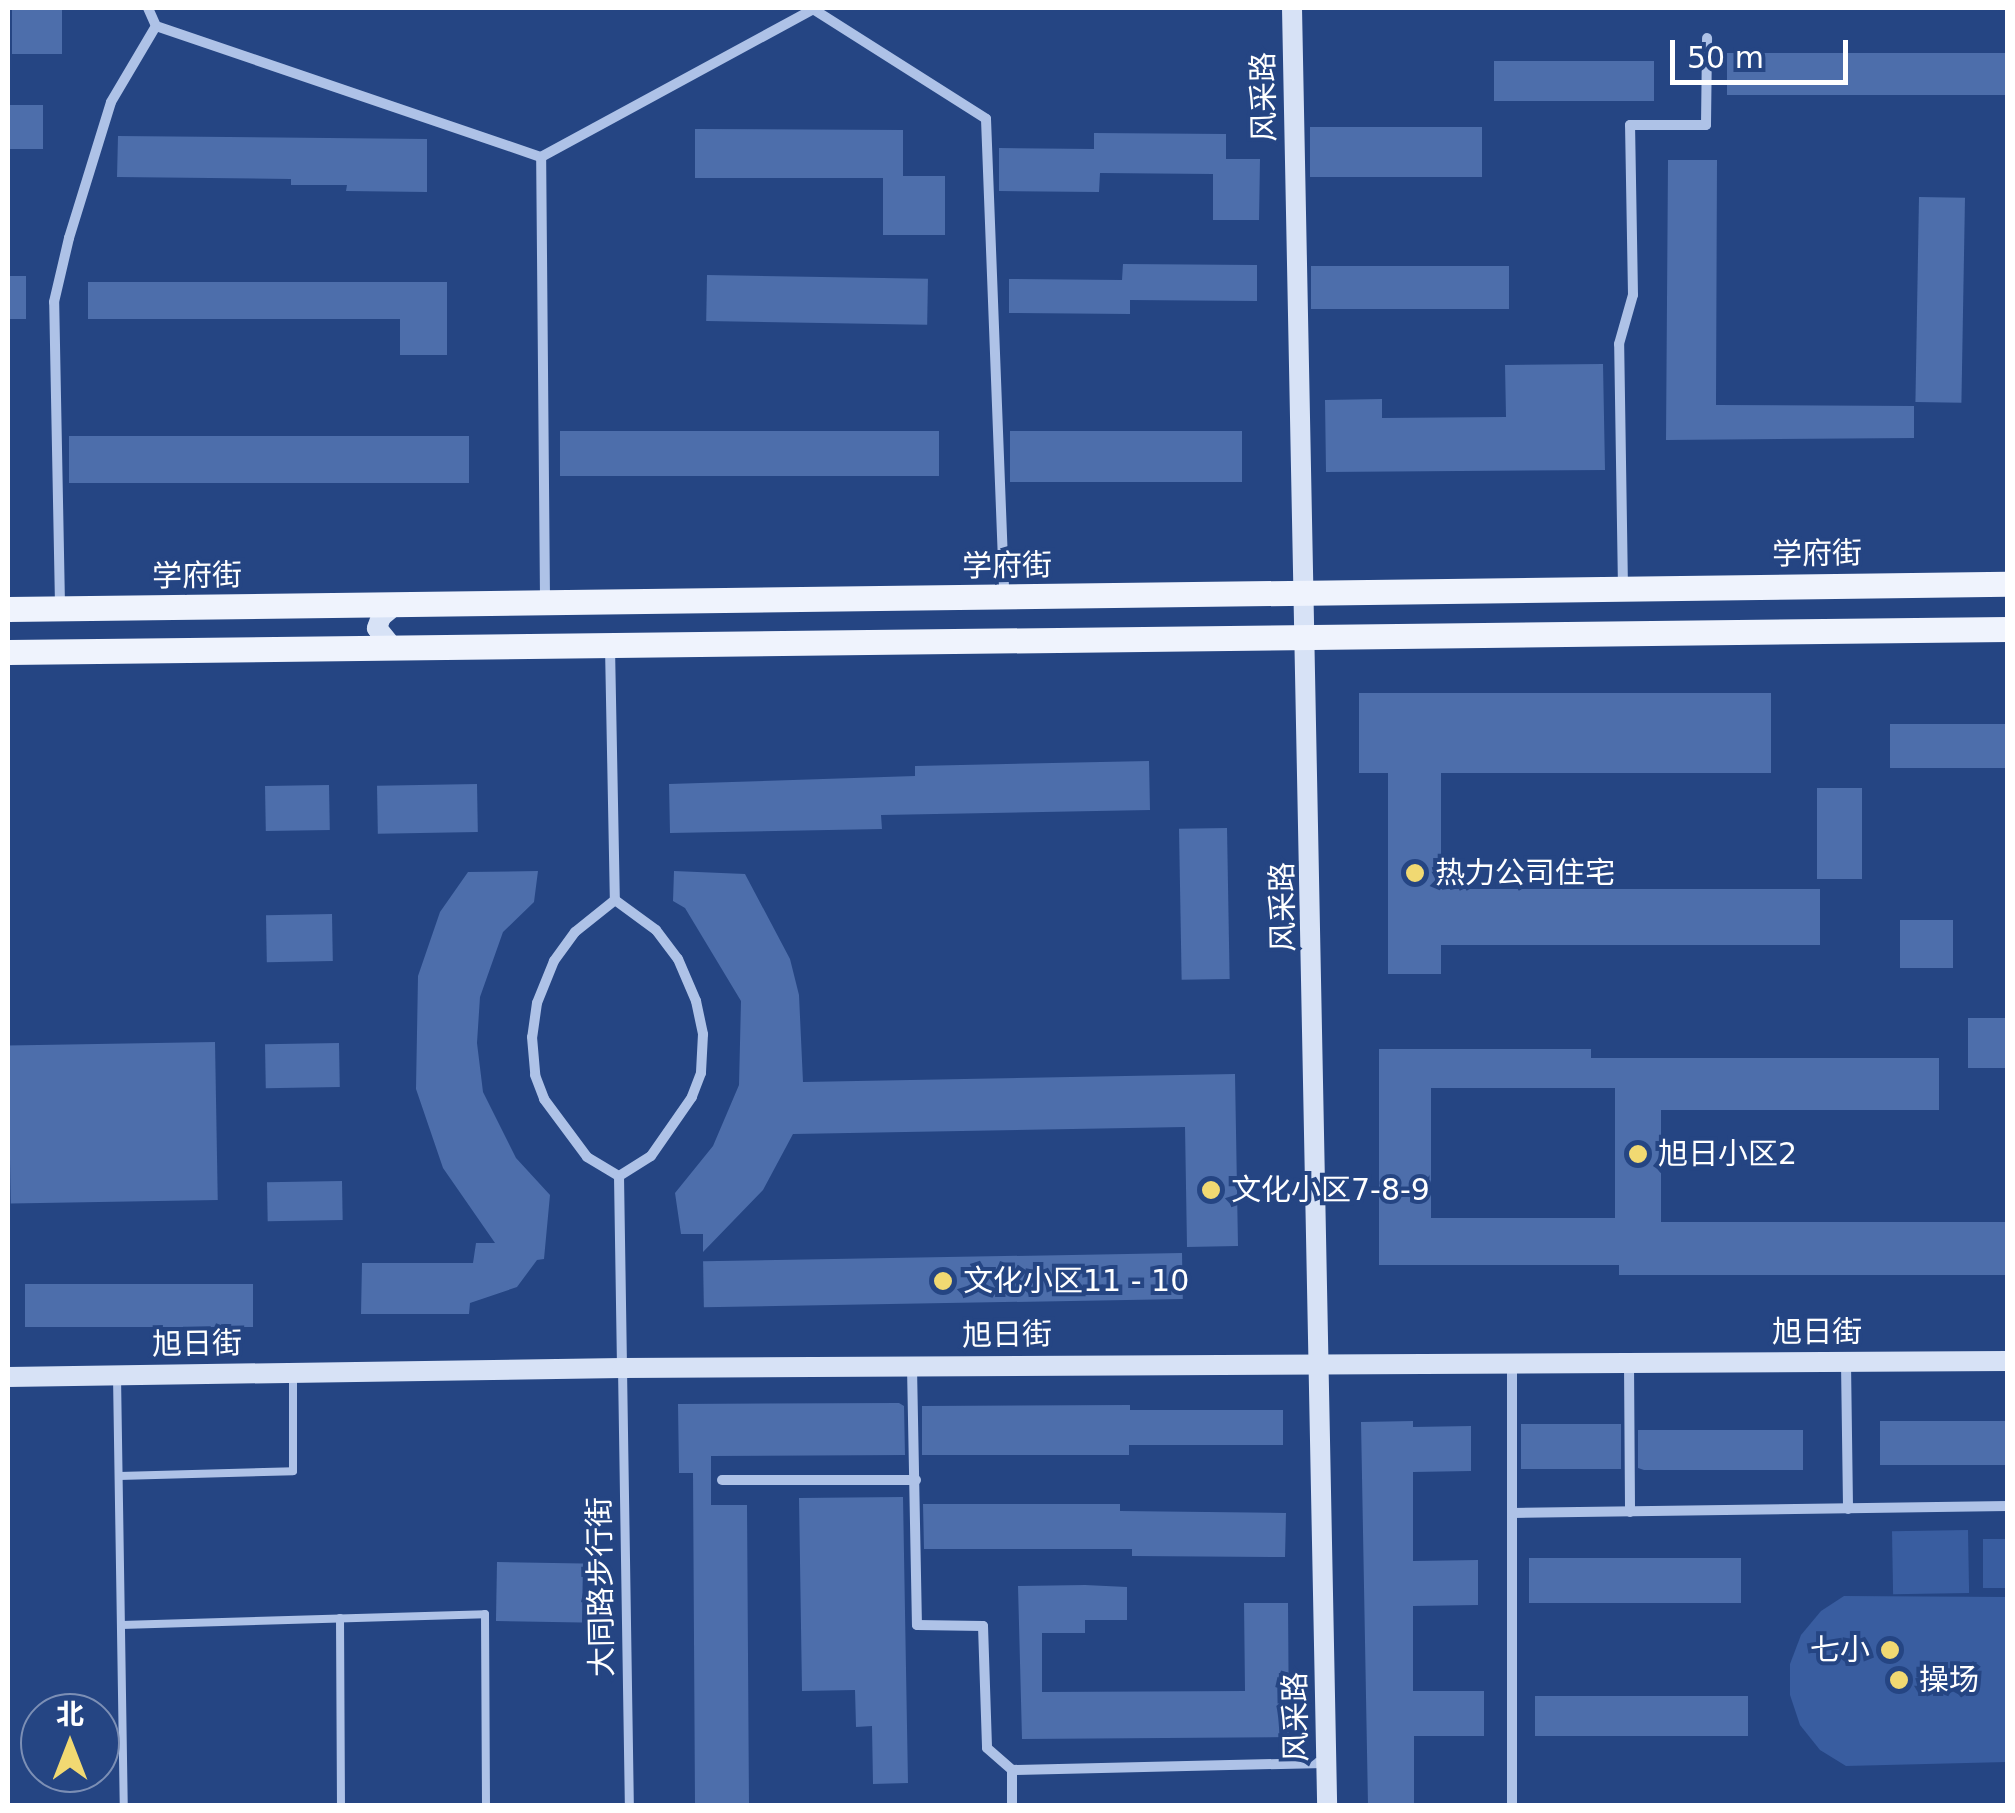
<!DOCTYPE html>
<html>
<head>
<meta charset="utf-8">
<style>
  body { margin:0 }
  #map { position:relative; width:2015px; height:1813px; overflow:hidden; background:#254583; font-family:"DejaVu Sans","Noto Sans SC",sans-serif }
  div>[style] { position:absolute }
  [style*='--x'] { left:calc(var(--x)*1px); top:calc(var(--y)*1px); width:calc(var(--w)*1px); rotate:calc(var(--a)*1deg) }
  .green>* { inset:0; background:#395da0; transform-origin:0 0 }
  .building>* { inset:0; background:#4d6eab; transform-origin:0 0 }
  .service>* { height:8px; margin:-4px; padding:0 4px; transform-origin:4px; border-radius:4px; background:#aec2e7 }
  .pedestrian>* { height:9px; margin:-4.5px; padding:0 4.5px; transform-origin:4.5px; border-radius:4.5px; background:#aec2e7 }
  .minor>* { height:10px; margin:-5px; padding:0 5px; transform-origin:5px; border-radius:5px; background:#aec2e7 }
  .secondary>* { height:20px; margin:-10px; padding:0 10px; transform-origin:10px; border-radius:10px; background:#d7e2f6 }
  .primary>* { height:25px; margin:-12.5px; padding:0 12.5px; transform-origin:12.5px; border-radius:12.5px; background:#eff3fd }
  .dots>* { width:28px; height:28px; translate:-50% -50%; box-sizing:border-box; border:5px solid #254583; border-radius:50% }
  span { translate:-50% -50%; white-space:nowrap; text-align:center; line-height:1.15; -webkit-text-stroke:8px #254583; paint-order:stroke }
  .street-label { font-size:30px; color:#fff }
  .poi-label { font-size:30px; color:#fff }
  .left { translate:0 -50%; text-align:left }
  .right { translate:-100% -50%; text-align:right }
  .frame { position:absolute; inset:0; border:10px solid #fff; pointer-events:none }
  .north { position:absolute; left:20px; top:1693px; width:100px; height:100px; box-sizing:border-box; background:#254583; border:2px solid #7c8fb5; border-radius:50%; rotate:0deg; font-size:28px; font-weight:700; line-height:40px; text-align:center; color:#fff }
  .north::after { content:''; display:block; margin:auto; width:35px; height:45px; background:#f1d972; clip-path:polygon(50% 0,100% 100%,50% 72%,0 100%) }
  .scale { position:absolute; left:1670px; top:40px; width:178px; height:45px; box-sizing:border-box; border:5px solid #fff; border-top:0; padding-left:12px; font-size:30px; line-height:35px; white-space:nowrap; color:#fff; -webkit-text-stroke:8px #254583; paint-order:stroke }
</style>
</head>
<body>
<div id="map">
  <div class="green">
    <div style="left:1968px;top:1530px;width:63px;height:76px;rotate:89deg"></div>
    <div style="left:2007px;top:1539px;width:49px;height:24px;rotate:90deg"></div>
    <div style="clip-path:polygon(1844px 1596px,2007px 1597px,2007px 1762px,1846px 1766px,1820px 1750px,1800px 1725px,1790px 1695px,1790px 1664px,1801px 1635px,1821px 1611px)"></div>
  </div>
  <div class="building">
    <div style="left:12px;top:8px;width:50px;height:46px"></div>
    <div style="left:1727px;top:53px;width:281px;height:42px"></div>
    <div style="left:1494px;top:61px;width:160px;height:40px"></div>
    <div style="left:8px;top:105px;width:35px;height:44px"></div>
    <div style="left:1310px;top:127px;width:172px;height:50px"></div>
    <div style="clip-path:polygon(695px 129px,903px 130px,903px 176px,945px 176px,945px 235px,883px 235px,883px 178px,695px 178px)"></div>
    <div style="clip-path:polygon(1094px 133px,1226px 134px,1226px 159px,1260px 159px,1259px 220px,1213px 220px,1213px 174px,1100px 173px,1099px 192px,999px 191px,999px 148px,1094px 149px)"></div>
    <div style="clip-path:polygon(118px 136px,427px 139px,427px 192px,346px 191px,347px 185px,291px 185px,291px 179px,117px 177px)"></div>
    <div style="clip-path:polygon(1668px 160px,1717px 160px,1716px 405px,1914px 406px,1914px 438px,1666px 440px)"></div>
    <div style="left:1919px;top:197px;width:46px;height:205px;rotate:1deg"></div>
    <div style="clip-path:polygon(1123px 264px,1257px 265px,1257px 301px,1130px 300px,1130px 314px,1009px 313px,1009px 279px,1122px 280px)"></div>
    <div style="left:1311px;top:266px;width:198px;height:43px"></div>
    <div style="left:707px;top:275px;width:221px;height:46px;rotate:1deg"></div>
    <div style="left:8px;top:276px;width:18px;height:43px"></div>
    <div style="clip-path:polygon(88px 282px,447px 282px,447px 355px,400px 355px,400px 319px,88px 319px)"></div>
    <div style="clip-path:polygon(1603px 364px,1605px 470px,1326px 472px,1325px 400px,1382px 399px,1382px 418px,1506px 417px,1505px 365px)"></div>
    <div style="left:560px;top:431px;width:379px;height:45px"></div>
    <div style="left:1010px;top:431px;width:232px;height:51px"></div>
    <div style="left:69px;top:436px;width:400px;height:47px"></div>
    <div style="clip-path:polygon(1359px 693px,1771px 693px,1771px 773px,1441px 773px,1441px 889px,1820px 889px,1820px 945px,1441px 945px,1441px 974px,1388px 974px,1388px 773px,1359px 773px)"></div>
    <div style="left:1890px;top:724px;width:118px;height:44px"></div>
    <div style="clip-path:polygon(1149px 761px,1150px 810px,881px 815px,882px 829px,670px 833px,669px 784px,915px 776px,915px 766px)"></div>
    <div style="left:477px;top:784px;width:48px;height:100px;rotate:89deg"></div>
    <div style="left:329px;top:785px;width:45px;height:64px;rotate:89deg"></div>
    <div style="left:1817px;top:788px;width:45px;height:91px"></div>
    <div style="left:1227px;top:828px;width:151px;height:48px;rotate:89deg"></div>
    <div style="clip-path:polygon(538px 871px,534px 902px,503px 932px,480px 997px,477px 1043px,483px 1092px,516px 1158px,550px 1195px,544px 1259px,537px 1260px,517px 1287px,470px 1303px,469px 1314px,361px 1314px,362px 1263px,473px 1263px,476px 1243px,495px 1243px,443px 1168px,416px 1089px,418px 976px,440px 912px,468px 872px)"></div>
    <div style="clip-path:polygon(674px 871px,745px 874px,790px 959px,799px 995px,803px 1082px,1235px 1074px,1238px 1246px,1187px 1247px,1185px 1127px,793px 1134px,763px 1190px,703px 1252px,703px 1234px,681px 1234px,675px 1193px,713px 1146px,739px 1085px,741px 1001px,685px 908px,673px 901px)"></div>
    <div style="left:332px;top:914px;width:47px;height:66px;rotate:89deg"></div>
    <div style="left:1900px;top:920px;width:53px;height:48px"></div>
    <div style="left:1968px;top:1018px;width:40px;height:50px"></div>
    <div style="left:215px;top:1042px;width:158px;height:207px;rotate:89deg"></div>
    <div style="left:339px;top:1043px;width:44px;height:74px;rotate:89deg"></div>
    <div style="clip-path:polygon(evenodd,1379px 1049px,1591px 1049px,1591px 1058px,1939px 1058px,1939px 1110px,1661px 1110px,1661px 1222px,2008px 1222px,2008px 1275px,1619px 1275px,1619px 1265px,1379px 1265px,1379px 1049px,1431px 1088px,1615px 1088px,1615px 1218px,1431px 1218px,1431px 1088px)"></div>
    <div style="left:342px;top:1181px;width:39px;height:75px;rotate:89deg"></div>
    <div style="left:1182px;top:1253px;width:46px;height:479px;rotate:89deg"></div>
    <div style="left:253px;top:1284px;width:43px;height:228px;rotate:90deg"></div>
    <div style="clip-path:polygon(899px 1403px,904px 1406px,905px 1455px,711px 1456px,711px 1505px,747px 1505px,749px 1806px,695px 1806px,693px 1473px,679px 1473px,678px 1404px)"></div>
    <div style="clip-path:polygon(1130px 1405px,1130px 1410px,1283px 1410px,1283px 1445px,1129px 1445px,1129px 1455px,922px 1455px,922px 1406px)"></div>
    <div style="clip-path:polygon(1413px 1421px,1413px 1427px,1471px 1426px,1471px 1471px,1413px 1472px,1413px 1561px,1478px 1560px,1478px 1605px,1413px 1606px,1413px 1691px,1484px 1691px,1484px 1736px,1414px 1736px,1414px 1806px,1368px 1806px,1361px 1422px)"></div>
    <div style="left:1880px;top:1421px;width:128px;height:44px"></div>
    <div style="left:1621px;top:1424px;width:45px;height:100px;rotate:90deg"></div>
    <div style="clip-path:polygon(1638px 1430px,1803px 1430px,1803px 1470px,1644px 1470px,1638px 1468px)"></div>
    <div style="clip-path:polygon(903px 1497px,908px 1783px,873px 1784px,872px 1726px,856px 1727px,855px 1690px,802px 1691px,799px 1498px)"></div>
    <div style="clip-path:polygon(923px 1504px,1120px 1504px,1120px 1511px,1286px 1513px,1285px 1557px,1132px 1556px,1132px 1549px,924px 1549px)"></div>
    <div style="left:1741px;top:1558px;width:45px;height:212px;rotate:90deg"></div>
    <div style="left:497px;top:1562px;width:86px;height:59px;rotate:1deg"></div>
    <div style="clip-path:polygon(1085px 1585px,1127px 1587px,1127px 1620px,1085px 1620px,1085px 1633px,1042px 1633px,1042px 1692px,1245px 1691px,1244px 1603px,1288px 1603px,1289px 1737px,1022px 1739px,1018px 1586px)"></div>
    <div style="left:1748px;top:1696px;width:40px;height:213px;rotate:90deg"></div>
  </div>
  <div class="service">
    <div style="--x:117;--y:1376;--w:430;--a:89.1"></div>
    <div style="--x:119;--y:1476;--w:174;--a:-1.6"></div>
    <div style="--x:293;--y:1471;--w:98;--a:-90"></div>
    <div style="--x:340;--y:1618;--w:188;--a:89.7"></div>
    <div style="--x:121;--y:1625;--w:364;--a:-1.7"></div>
    <div style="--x:485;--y:1614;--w:192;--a:89.7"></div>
  </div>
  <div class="pedestrian">
    <div style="--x:622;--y:1368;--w:438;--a:89.1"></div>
  </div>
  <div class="minor">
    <div style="--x:148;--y:8;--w:20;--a:66"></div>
    <div style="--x:156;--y:26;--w:407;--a:18.8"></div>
    <div style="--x:813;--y:9;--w:205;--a:32.4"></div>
    <div style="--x:986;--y:119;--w:479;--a:87.8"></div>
    <div style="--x:1623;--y:589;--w:245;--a:-90.9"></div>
    <div style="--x:1619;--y:344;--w:51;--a:-74.1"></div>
    <div style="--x:1633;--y:295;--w:170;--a:-91"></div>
    <div style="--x:1630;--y:125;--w:76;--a:0"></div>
    <div style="--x:1706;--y:125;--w:87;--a:-89.3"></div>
    <div style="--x:545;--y:599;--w:442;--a:-90.5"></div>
    <div style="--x:541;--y:157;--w:312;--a:-28.5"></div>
    <div style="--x:60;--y:605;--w:303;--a:-91.1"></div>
    <div style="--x:54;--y:302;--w:66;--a:-76.8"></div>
    <div style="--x:69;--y:238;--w:142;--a:-72.8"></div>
    <div style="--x:111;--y:102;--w:88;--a:-59.4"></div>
    <div style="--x:610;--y:647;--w:253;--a:88.9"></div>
    <div style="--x:615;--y:900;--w:51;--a:141.3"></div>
    <div style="--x:575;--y:932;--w:36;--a:126"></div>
    <div style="--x:554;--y:961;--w:45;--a:112"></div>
    <div style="--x:537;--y:1003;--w:34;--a:98"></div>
    <div style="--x:532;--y:1037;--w:38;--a:85"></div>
    <div style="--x:535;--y:1075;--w:26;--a:69"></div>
    <div style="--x:544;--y:1099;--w:72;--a:53.4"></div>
    <div style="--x:587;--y:1157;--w:37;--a:31"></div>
    <div style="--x:615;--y:900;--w:51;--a:36.2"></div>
    <div style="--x:656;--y:930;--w:36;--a:53"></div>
    <div style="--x:678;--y:959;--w:46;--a:66.8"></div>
    <div style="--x:696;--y:1001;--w:34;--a:78"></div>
    <div style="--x:703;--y:1034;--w:39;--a:93"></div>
    <div style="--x:701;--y:1073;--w:26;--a:111"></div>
    <div style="--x:692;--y:1097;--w:72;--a:124.8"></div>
    <div style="--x:651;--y:1156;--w:38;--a:148"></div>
    <div style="--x:619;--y:1176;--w:192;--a:89.1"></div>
    <div style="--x:1629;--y:1363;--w:149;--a:89.6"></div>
    <div style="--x:1846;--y:1363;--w:146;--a:89.2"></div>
    <div style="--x:1512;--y:1364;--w:442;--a:90"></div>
    <div style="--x:912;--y:1367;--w:258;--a:88.9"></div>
    <div style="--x:917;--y:1625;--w:66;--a:0.9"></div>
    <div style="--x:983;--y:1626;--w:122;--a:88.1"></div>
    <div style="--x:987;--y:1748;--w:33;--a:41"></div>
    <div style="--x:722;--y:1480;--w:194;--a:0"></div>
    <div style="--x:1512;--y:1513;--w:496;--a:-0.8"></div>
    <div style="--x:1012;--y:1806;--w:36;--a:-90"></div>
    <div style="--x:1012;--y:1770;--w:313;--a:-1.3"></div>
  </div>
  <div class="secondary">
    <div style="--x:1292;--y:8;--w:1798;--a:88.88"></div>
    <div style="--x:394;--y:606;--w:17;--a:140"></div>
    <div style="--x:381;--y:617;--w:12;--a:110"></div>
    <div style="--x:377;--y:628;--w:27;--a:51"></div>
    <div style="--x:8;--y:1377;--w:614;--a:-0.84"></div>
    <div style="--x:622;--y:1368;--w:1386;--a:-0.29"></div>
  </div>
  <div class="primary">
    <div style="--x:8;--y:609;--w:2000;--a:-0.72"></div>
    <div style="--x:8;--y:652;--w:2000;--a:-0.66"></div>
  </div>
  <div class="dots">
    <div style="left:1415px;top:873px;background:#f1d972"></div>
    <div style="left:1638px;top:1154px;background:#f1d972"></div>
    <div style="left:1211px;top:1190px;background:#f1d972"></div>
    <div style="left:943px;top:1281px;background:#f1d972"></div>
    <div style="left:1890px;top:1650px;background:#f1d972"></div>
    <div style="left:1899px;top:1680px;background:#f1d972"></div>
  </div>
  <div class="street-label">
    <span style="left:1264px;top:97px;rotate:-91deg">风采路</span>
    <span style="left:1817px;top:554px;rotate:-1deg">学府街</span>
    <span style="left:1007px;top:566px;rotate:-1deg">学府街</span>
    <span style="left:197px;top:576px;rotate:-1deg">学府街</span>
    <span style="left:1283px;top:907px;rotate:-91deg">风采路</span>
    <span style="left:1817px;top:1332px">旭日街</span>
    <span style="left:1007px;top:1335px;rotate:-1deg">旭日街</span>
    <span style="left:197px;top:1344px;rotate:-1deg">旭日街</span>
    <span style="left:601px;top:1587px;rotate:-91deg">大同路步行街</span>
    <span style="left:1296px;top:1717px;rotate:-91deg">风采路</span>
  </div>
  <div class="poi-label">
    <span class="left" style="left:1435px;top:873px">热力公司住宅</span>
    <span class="left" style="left:1658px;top:1154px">旭日小区2</span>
    <span class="left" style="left:1231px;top:1190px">文化小区7-8-9</span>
    <span class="left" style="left:963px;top:1281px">文化小区11 - 10</span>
    <span class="right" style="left:1870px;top:1650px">七小</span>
    <span class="left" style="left:1919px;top:1680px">操场</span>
  </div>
  <div class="frame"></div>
  <div class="north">北</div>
  <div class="scale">50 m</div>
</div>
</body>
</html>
